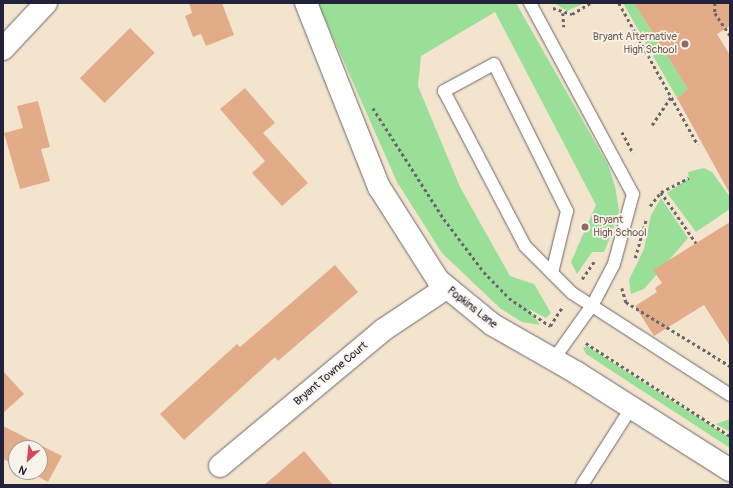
<!DOCTYPE html>
<html>
<head>
<meta charset="utf-8">
<style>
  body { margin:0 }
  #map { position:relative; width:733px; height:488px; overflow:hidden; background:#f3e5cd; font-family:Pangolin,sans-serif }
  div>[style] { position:absolute }
  [style*='--x'] { left:calc(var(--x)*1px); top:calc(var(--y)*1px); width:calc(var(--w)*1px); rotate:calc(var(--a)*1deg) }
  .green>* { inset:0; background:#99df97 }
  .building>* { inset:0; background:#e2ac89; transform-origin:0 0 }
  .path>* { height:2.5px; margin-top:-1.25px; transform-origin:0; background:repeating-linear-gradient(90deg,#6b666e 0 3px,transparent 0 6px) }
  .roads { filter:drop-shadow(0 0 1px #6b666e) drop-shadow(0 0 1px #6b666e) }
  .lane>* { height:12px; margin:-6px; padding:0 6px; transform-origin:6px; border-radius:6px; background:#fff }
  .street>* { height:22px; margin:-11px; padding:0 11px; transform-origin:11px; border-radius:11px; background:#fff }
  .dots>* { width:11px; height:11px; translate:-50% -50%; box-sizing:border-box; border:2px solid #f7f3e8; border-radius:50% }
  span { translate:-50% -50%; white-space:nowrap; text-align:center; line-height:1.15; -webkit-text-stroke:3.5px #f7f3e8; paint-order:stroke }
  .education-label { font-size:11px; color:#785e54 }
  .right { translate:-100% -50%; text-align:right }
  .left { translate:0 -50%; text-align:left }
  .street-label { font-size:11px; color:#22223b }
  .frame { position:absolute; inset:0; border:4px solid #22223b; pointer-events:none }
  .north { position:absolute; left:8px; top:440px; width:40px; height:40px; box-sizing:border-box; background:#f7f3e8; border:1px solid #a29fa3; border-radius:50%; rotate:207deg; font-size:11px; font-weight:700; line-height:16px; text-align:center; color:#22223b }
  .north::after { content:''; display:block; margin:auto; width:14px; height:18px; background:#d1495b; clip-path:polygon(50% 0,100% 100%,50% 72%,0 100%) }
</style>
</head>
<body>
<div id="map">
  <div class="green">
    <div style="clip-path:polygon(318px 3px,516px 3px,608px 165px,615px 186px,619px 211px,610px 238px,604px 252px,592px 252px,577px 274px,571px 262px,596px 205px,495px 12px,421px 56px,418px 86px,460px 187px,510px 276px,534px 284px,551px 313px,546px 318px,529px 309px,540px 325px,522px 322px,501px 309px,442px 253px,397px 182px)"></div>
    <div style="clip-path:polygon(554px 3px,585px 3px,567px 11px)"></div>
    <div style="clip-path:polygon(623px 3px,634px 3px,688px 89px,677px 98px)"></div>
    <div style="clip-path:polygon(704px 168px,712px 172px,730px 197px,730px 209px,696px 232px,667px 193px,689px 178px,688px 172px)"></div>
    <div style="clip-path:polygon(661px 198px,688px 238px,644px 289px,631px 294px,629px 280px,644px 249px,651px 215px)"></div>
    <div style="clip-path:polygon(587px 346px,730px 438px,730px 448px,586px 354px,583px 348px)"></div>
    <div style="clip-path:polygon(730px 419px,730px 432px,716px 424px)"></div>
  </div>
  <div class="building">
    <div style="clip-path:polygon(189px 3px,222px 3px,234px 35px,206px 46px,201px 34px,193px 37px,185px 16px,192px 13px)"></div>
    <div style="clip-path:polygon(634px 3px,730px 3px,730px 26px,717px 34px,730px 55px,730px 194px,677px 98px,688px 89px)"></div>
    <div style="left:130px;top:28px;width:35px;height:71px;rotate:45deg"></div>
    <div style="clip-path:polygon(245px 88px,275px 123px,263px 133px,308px 183px,282px 206px,252px 173px,265px 161px,220px 109px)"></div>
    <div style="clip-path:polygon(38px 101px,50px 147px,41px 149px,50px 181px,20px 189px,4px 133px,23px 128px,17px 106px)"></div>
    <div style="clip-path:polygon(730px 222px,730px 346px,704px 305px,654px 336px,635px 306px,657px 292px,655px 288px,662px 283px,653px 270px)"></div>
    <div style="clip-path:polygon(335px 265px,358px 292px,278px 361px,275px 357px,184px 440px,160px 414px,237px 344px,240px 347px)"></div>
    <div style="clip-path:polygon(3px 371px,24px 394px,3px 413px)"></div>
    <div style="clip-path:polygon(3px 426px,62px 456px,48px 482px,29px 472px,40px 472px,40px 448px,16px 448px,16px 465px,3px 459px)"></div>
    <div style="clip-path:polygon(304px 451px,333px 485px,264px 485px)"></div>
  </div>
  <div class="path">
    <div style="--x:619;--y:3;--w:162;--a:60.9"></div>
    <div style="--x:715;--y:3;--w:10;--a:90"></div>
    <div style="--x:715;--y:13;--w:27;--a:56"></div>
    <div style="--x:553;--y:8;--w:20;--a:18"></div>
    <div style="--x:572;--y:14;--w:21;--a:-31"></div>
    <div style="--x:563;--y:13;--w:14;--a:86"></div>
    <div style="--x:373;--y:108;--w:132;--a:57.4"></div>
    <div style="--x:444;--y:219;--w:66;--a:53"></div>
    <div style="--x:484;--y:272;--w:36;--a:46"></div>
    <div style="--x:509;--y:298;--w:50;--a:34.3"></div>
    <div style="--x:550;--y:326;--w:24;--a:-57"></div>
    <div style="--x:652;--y:125;--w:34;--a:-56"></div>
    <div style="--x:622;--y:132;--w:24;--a:62"></div>
    <div style="--x:661;--y:192;--w:62;--a:55.5"></div>
    <div style="--x:650;--y:206;--w:18;--a:-52"></div>
    <div style="--x:661;--y:192;--w:31;--a:-27"></div>
    <div style="--x:635;--y:258;--w:40;--a:-74"></div>
    <div style="--x:582;--y:279;--w:21;--a:-55"></div>
    <div style="--x:622;--y:288;--w:15;--a:74"></div>
    <div style="--x:626;--y:302;--w:122;--a:31.6"></div>
    <div style="--x:586;--y:343;--w:171;--a:32.9"></div>
  </div>
  <div class="roads">
    <div class="lane">
      <div style="--x:530;--y:3;--w:217;--a:61.7"></div>
      <div style="--x:633;--y:194;--w:73;--a:105.2"></div>
      <div style="--x:614;--y:264;--w:45;--a:117.7"></div>
      <div style="--x:593;--y:304;--w:69;--a:125.5"></div>
      <div style="--x:552;--y:273;--w:64;--a:-76.4"></div>
      <div style="--x:567;--y:211;--w:164;--a:-116.4"></div>
      <div style="--x:494;--y:64;--w:57;--a:151.6"></div>
      <div style="--x:444;--y:91;--w:175;--a:62.4"></div>
      <div style="--x:525;--y:246;--w:66;--a:45"></div>
      <div style="--x:572;--y:293;--w:188;--a:32.8"></div>
      <div style="--x:582;--y:485;--w:91;--a:-57.5"></div>
    </div>
    <div class="street">
      <div style="--x:306;--y:3;--w:198;--a:68.4"></div>
      <div style="--x:379;--y:187;--w:110;--a:57.6"></div>
      <div style="--x:438;--y:280;--w:71;--a:39.3"></div>
      <div style="--x:493;--y:325;--w:97;--a:29.7"></div>
      <div style="--x:577;--y:373;--w:181;--a:32.4"></div>
      <div style="--x:3;--y:49;--w:63;--a:-46.9"></div>
      <div style="--x:220;--y:466;--w:212;--a:-39.8"></div>
      <div style="--x:383;--y:330;--w:76;--a:-33.7"></div>
    </div>
  </div>
  <div class="dots">
    <div style="left:685px;top:44px;background:#8d6e63"></div>
    <div style="left:585px;top:227px;background:#8d6e63"></div>
  </div>
  <div class="education-label">
    <span class="right" style="left:677px;top:44px">Bryant Alternative<br>High School</span>
    <span class="left" style="left:593px;top:227px">Bryant<br>High School</span>
  </div>
  <div class="street-label">
    <span style="left:472px;top:308px;rotate:38deg">Popkins Lane</span>
    <span style="left:331px;top:374px;rotate:-40deg">Bryant Towne Court</span>
  </div>
  <div class="frame"></div>
  <div class="north">N</div>
</div>
</body>
</html>
